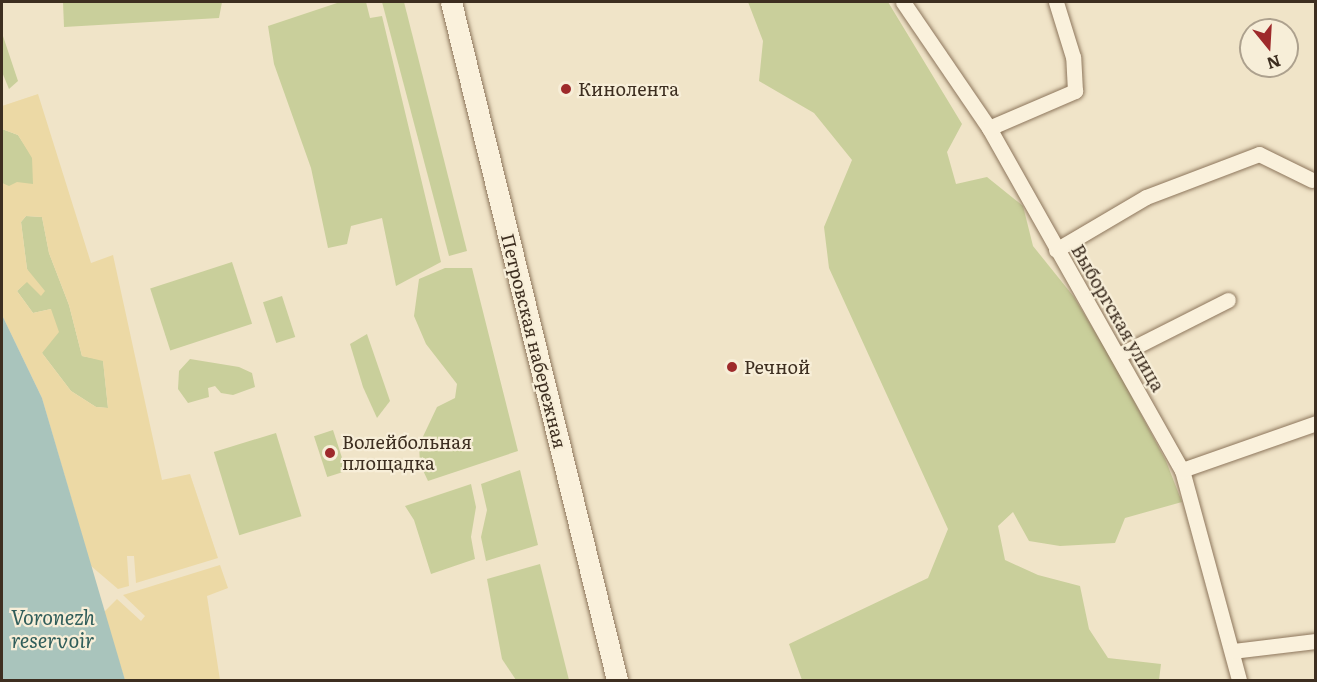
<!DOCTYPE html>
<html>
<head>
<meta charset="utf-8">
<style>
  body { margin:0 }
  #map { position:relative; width:1317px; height:682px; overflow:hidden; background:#f0e4c8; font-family:Literata,serif }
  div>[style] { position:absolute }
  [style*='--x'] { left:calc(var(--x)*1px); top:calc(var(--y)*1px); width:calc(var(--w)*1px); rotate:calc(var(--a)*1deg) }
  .green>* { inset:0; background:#c9cf9b; transform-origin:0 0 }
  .sand>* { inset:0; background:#ecd9a5 }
  .water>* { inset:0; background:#a9c4bc }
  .roads { filter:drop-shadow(0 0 2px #8d765c) drop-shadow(0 0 2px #8d765c) }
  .minor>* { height:15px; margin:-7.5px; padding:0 7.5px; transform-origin:7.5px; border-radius:7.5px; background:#faf1dc }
  .secondary>* { height:21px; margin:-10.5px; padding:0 10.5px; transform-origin:10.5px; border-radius:10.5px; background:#faf1dc }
  .dots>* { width:16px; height:16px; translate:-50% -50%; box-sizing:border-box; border:3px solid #f7eed8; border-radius:50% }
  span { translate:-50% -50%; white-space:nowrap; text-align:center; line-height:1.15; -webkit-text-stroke:4.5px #f7eed8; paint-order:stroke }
  .poi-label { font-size:18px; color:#3d2e20 }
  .left { translate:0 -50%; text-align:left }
  .street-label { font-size:18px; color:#3d2e20 }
  .water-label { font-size:20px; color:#2f5d5a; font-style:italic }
  .frame { position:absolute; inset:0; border:3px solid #3d2e20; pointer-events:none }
  .north { position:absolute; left:1239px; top:18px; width:60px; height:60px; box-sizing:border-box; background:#f7eed8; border:2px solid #ada18e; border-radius:50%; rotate:162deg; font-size:16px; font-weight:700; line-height:24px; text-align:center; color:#3d2e20 }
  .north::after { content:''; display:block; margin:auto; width:21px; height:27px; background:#9e2a2b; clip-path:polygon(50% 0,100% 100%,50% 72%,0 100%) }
</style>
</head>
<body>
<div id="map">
  <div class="green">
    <div style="clip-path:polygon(63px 2px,222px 2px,219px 18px,64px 27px)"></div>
    <div style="clip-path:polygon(340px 2px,366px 2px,370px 18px,382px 16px,441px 262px,396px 286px,382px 218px,351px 226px,347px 244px,328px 248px,311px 168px,274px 64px,268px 26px)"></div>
    <div style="clip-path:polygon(382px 2px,404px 2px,467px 251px,449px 256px)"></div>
    <div style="clip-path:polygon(748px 2px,888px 2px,962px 124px,947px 152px,956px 184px,987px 177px,1023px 206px,1033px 246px,1074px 297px,1112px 360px,1166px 461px,1182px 502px,1125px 518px,1115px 543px,1060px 546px,1029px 541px,1013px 512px,998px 526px,1005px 560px,1038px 575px,1080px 586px,1089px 629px,1108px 658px,1161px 664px,1159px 680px,802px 680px,789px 644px,928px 578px,948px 529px,829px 268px,824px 227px,852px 160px,814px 113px,759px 81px,763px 41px)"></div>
    <div style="clip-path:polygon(2px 33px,18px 81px,9px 89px,2px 72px)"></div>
    <div style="clip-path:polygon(2px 129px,18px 135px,33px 158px,33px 185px,17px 183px,9px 187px,2px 183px)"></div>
    <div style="clip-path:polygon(26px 216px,42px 217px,49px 253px,69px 305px,82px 356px,103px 360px,108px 408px,96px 407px,71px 391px,42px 353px,51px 309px,33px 313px,17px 291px,27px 281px,41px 295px,27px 269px,21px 222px)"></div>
    <div style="left:232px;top:262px;width:65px;height:86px;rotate:72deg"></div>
    <div style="clip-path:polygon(445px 268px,472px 268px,518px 451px,428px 481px,420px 464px,419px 445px,437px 407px,455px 398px,457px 384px,426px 344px,414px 316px,419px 279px)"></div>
    <div style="left:282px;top:296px;width:43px;height:20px;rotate:72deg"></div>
    <div style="clip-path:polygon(367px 334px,390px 401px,377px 418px,363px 387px,350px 344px)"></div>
    <div style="clip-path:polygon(190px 359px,239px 367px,252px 373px,255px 387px,233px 395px,221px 393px,215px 386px,208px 388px,209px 397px,188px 403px,178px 389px,179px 371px)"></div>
    <div style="left:333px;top:430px;width:43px;height:20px;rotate:72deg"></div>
    <div style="left:276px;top:433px;width:87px;height:65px;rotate:73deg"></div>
    <div style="clip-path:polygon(520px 470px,538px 545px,486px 561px,481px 537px,487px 510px,481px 484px)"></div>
    <div style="clip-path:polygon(471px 484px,476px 507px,471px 537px,475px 559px,431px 574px,414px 520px,405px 506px)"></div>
    <div style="clip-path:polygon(540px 564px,569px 680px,516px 680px,502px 659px,487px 579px)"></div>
  </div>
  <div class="sand">
    <div style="clip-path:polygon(evenodd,38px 94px,91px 263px,113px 255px,162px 480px,190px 474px,218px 558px,136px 583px,134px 556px,127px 556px,129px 586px,118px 589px,91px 566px,42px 398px,2px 315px,2px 183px,9px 186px,17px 182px,33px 184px,32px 158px,18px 135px,2px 129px,2px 106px,38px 94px,26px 216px,42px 217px,49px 253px,69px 305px,82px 356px,103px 361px,108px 408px,96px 407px,71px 391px,42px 353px,59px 332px,51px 309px,33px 313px,17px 291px,27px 282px,41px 296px,45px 291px,27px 269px,21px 222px,26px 216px)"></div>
    <div style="clip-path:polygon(220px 565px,228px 588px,207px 596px,220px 680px,125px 680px,103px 613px,117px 599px,141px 621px,145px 616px,123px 595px)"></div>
  </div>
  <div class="water">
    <div style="clip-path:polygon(2px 315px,42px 398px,125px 680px,2px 680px)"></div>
  </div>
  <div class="roads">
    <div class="minor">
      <div style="--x:903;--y:2;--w:153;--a:55.7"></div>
      <div style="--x:989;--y:128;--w:393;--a:60.6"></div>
      <div style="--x:1182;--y:470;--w:218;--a:74.8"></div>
      <div style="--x:989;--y:128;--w:94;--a:-23.3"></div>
      <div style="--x:1075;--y:91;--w:34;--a:-93"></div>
      <div style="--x:1073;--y:57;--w:58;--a:-107.2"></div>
      <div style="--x:1056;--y:250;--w:104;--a:-30.5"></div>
      <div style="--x:1146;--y:197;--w:121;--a:-20.8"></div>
      <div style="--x:1259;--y:154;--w:59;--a:26.1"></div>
      <div style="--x:1119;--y:355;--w:122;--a:-26.8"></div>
      <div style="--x:1182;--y:470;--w:142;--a:-19.3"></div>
      <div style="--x:1233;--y:651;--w:84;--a:-6.9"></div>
    </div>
    <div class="secondary">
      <div style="--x:451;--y:2;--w:698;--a:76.24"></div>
    </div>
  </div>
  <div class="dots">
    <div style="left:566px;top:89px;background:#9e2a2b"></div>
    <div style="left:732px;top:367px;background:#9e2a2b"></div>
    <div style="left:330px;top:453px;background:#9e2a2b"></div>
  </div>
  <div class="poi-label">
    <span class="left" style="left:578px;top:89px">Кинолента</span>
    <span class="left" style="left:744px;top:367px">Речной</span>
    <span class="left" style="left:342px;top:453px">Волейбольная<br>площадка</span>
  </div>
  <div class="street-label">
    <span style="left:1118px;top:318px;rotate:60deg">Выборгская улица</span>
    <span style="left:534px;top:341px;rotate:76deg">Петровская набережная</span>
  </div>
  <div class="water-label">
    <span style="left:53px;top:628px">Voronezh<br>reservoir</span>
  </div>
  <div class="frame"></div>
  <div class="north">N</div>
</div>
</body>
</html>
